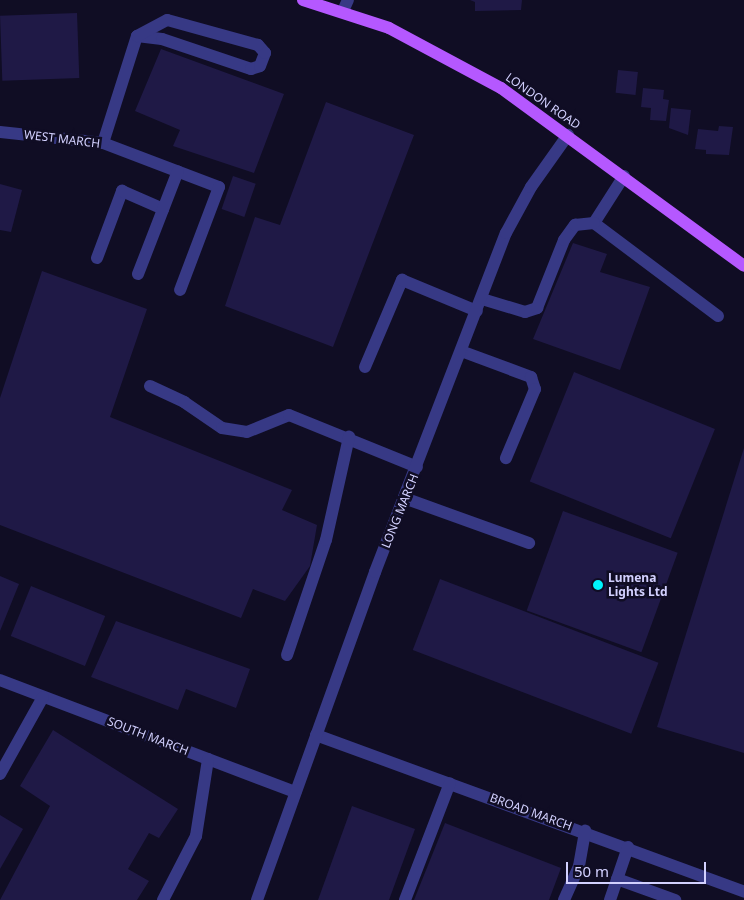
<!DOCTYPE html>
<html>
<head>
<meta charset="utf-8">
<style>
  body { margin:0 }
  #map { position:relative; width:744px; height:900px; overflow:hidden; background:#100d24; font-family:"Noto Sans",sans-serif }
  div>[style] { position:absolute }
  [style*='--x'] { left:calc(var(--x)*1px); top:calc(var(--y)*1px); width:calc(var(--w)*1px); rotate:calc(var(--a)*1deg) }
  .building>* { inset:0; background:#1f1946; transform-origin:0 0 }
  .minor>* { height:12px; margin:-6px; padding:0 6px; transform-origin:6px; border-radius:6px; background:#373985 }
  .major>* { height:12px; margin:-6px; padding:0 6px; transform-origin:6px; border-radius:6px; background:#b558ff }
  .dots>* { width:14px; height:14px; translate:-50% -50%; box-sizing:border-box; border:2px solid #100d24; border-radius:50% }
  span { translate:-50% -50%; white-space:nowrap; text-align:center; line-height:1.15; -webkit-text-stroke:5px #100d24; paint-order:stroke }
  .street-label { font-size:12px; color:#d3d1ff }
  .poi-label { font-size:12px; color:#d3d1ff; font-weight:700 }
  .left { translate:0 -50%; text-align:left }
  .scale { position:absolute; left:566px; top:862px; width:140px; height:22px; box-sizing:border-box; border:2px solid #d3d1ff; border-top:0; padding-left:6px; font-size:15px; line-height:18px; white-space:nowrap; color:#d3d1ff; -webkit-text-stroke:4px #100d24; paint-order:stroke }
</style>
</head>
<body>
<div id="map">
  <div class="building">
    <div style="clip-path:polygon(470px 0,522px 0,521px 10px,475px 11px,475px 2px)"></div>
    <div style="left:77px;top:13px;width:65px;height:77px;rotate:88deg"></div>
    <div style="clip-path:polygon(161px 49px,284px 94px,254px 173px,173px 146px,180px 130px,135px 111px)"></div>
    <div style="left:618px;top:70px;width:20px;height:23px;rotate:6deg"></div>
    <div style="clip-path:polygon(643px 88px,664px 90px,663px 99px,669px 100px,666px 121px,650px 120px,651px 108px,641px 107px)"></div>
    <div style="clip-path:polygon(326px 102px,414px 135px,333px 347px,225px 306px,255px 217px,280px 225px)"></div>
    <div style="clip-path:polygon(671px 108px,691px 110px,688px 135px,669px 128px)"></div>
    <div style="clip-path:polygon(719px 126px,733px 127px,729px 155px,706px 154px,706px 150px,695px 149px,698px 129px,718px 131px)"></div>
    <div style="left:233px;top:176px;width:24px;height:35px;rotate:19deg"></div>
    <div style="clip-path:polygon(0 184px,22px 190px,11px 232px,0 230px)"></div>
    <div style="clip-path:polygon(573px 243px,607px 254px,600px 272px,650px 287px,620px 370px,533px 339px)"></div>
    <div style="clip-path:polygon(42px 271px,147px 309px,110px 417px,292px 490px,282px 510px,317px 525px,310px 566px,285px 601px,253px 589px,241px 618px,0 525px,0 398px)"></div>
    <div style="left:574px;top:372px;width:152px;height:118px;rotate:22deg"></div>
    <div style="clip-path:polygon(744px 448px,744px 753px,657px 727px)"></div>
    <div style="left:563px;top:511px;width:122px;height:106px;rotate:20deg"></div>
    <div style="clip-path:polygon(0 576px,19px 584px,0 631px)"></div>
    <div style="left:440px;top:579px;width:234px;height:76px;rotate:21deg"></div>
    <div style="left:31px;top:586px;width:80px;height:54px;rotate:22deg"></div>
    <div style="clip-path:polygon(116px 621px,250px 669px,236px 708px,186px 689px,178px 710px,91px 677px)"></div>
    <div style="clip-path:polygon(53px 730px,178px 809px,159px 838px,149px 833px,128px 869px,149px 881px,137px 900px,0 900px,50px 806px,20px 786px)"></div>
    <div style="clip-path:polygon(352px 806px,415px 829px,389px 900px,318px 900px)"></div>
    <div style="clip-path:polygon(0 815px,23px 829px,0 869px)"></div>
    <div style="clip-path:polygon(445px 823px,561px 868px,549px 900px,414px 900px)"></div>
  </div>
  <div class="minor">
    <div style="--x:343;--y:11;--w:12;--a:-66"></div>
    <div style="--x:0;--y:132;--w:104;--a:6.1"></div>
    <div style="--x:103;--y:143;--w:124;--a:20.8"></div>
    <div style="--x:219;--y:187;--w:110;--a:110.7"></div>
    <div style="--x:103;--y:143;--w:112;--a:-72.4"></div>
    <div style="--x:137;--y:36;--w:25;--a:7"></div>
    <div style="--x:162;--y:39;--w:94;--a:18.6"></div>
    <div style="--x:251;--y:69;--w:9;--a:-18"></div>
    <div style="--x:260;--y:66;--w:14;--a:-69"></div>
    <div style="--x:265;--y:53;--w:11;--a:-131"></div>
    <div style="--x:258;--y:45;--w:94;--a:-164.6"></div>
    <div style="--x:167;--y:20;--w:34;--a:152"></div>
    <div style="--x:624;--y:176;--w:56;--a:122.6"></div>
    <div style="--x:594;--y:223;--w:155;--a:36.9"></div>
    <div style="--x:97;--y:258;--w:72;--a:-69.5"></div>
    <div style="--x:122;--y:191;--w:45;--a:23.7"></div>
    <div style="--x:138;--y:274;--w:110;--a:-68.8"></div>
    <div style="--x:482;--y:299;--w:45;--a:16.8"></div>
    <div style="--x:525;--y:312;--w:13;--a:-18"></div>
    <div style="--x:537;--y:308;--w:73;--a:-68.3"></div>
    <div style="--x:564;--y:240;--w:19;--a:-54"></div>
    <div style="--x:575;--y:225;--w:19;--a:-6"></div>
    <div style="--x:461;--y:351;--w:75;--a:20.4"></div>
    <div style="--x:531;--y:377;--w:13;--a:72"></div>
    <div style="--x:535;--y:389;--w:75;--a:112.8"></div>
    <div style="--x:365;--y:367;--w:95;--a:-67"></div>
    <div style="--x:402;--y:280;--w:81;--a:22.5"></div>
    <div style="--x:150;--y:386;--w:38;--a:25"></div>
    <div style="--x:184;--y:402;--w:46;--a:34.4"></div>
    <div style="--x:222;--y:428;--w:25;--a:9"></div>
    <div style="--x:247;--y:432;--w:45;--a:-22"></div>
    <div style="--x:289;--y:415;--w:138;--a:22.1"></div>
    <div style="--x:404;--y:498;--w:133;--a:19.8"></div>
    <div style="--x:287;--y:655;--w:121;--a:-71.3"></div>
    <div style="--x:326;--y:540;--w:106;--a:-77.4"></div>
    <div style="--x:0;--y:680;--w:316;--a:20.8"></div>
    <div style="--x:316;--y:735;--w:456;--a:20.1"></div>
    <div style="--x:0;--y:774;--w:88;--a:-60.8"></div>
    <div style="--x:617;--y:879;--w:62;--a:19.9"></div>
    <div style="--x:163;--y:900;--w:72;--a:-62.7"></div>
    <div style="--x:196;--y:836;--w:78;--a:-81.1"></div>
    <div style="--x:257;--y:900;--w:349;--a:-70.2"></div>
    <div style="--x:375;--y:572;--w:363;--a:-68.9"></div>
    <div style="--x:506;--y:233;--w:52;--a:-61.5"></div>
    <div style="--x:531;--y:187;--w:64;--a:-54.6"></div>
    <div style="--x:405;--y:900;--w:125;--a:-69"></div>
    <div style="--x:564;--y:900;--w:37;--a:-66"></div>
    <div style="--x:579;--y:866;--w:36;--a:-80"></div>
    <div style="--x:610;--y:900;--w:56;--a:-71.2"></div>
  </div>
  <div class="major">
    <div style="--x:303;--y:0;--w:90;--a:18"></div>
    <div style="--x:389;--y:28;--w:127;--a:28.2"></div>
    <div style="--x:501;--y:88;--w:301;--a:36.2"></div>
  </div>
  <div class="dots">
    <div style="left:598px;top:585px;background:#00f4fc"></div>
  </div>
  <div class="street-label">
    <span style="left:543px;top:101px;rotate:35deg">LONDON ROAD</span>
    <span style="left:62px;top:139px;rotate:7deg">WEST MARCH</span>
    <span style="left:400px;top:511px;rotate:-68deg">LONG MARCH</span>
    <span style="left:148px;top:736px;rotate:21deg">SOUTH MARCH</span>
    <span style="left:531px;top:812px;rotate:20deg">BROAD MARCH</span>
  </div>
  <div class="poi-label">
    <span class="left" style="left:608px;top:585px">Lumena<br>Lights Ltd</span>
  </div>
  <div class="scale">50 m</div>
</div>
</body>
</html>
